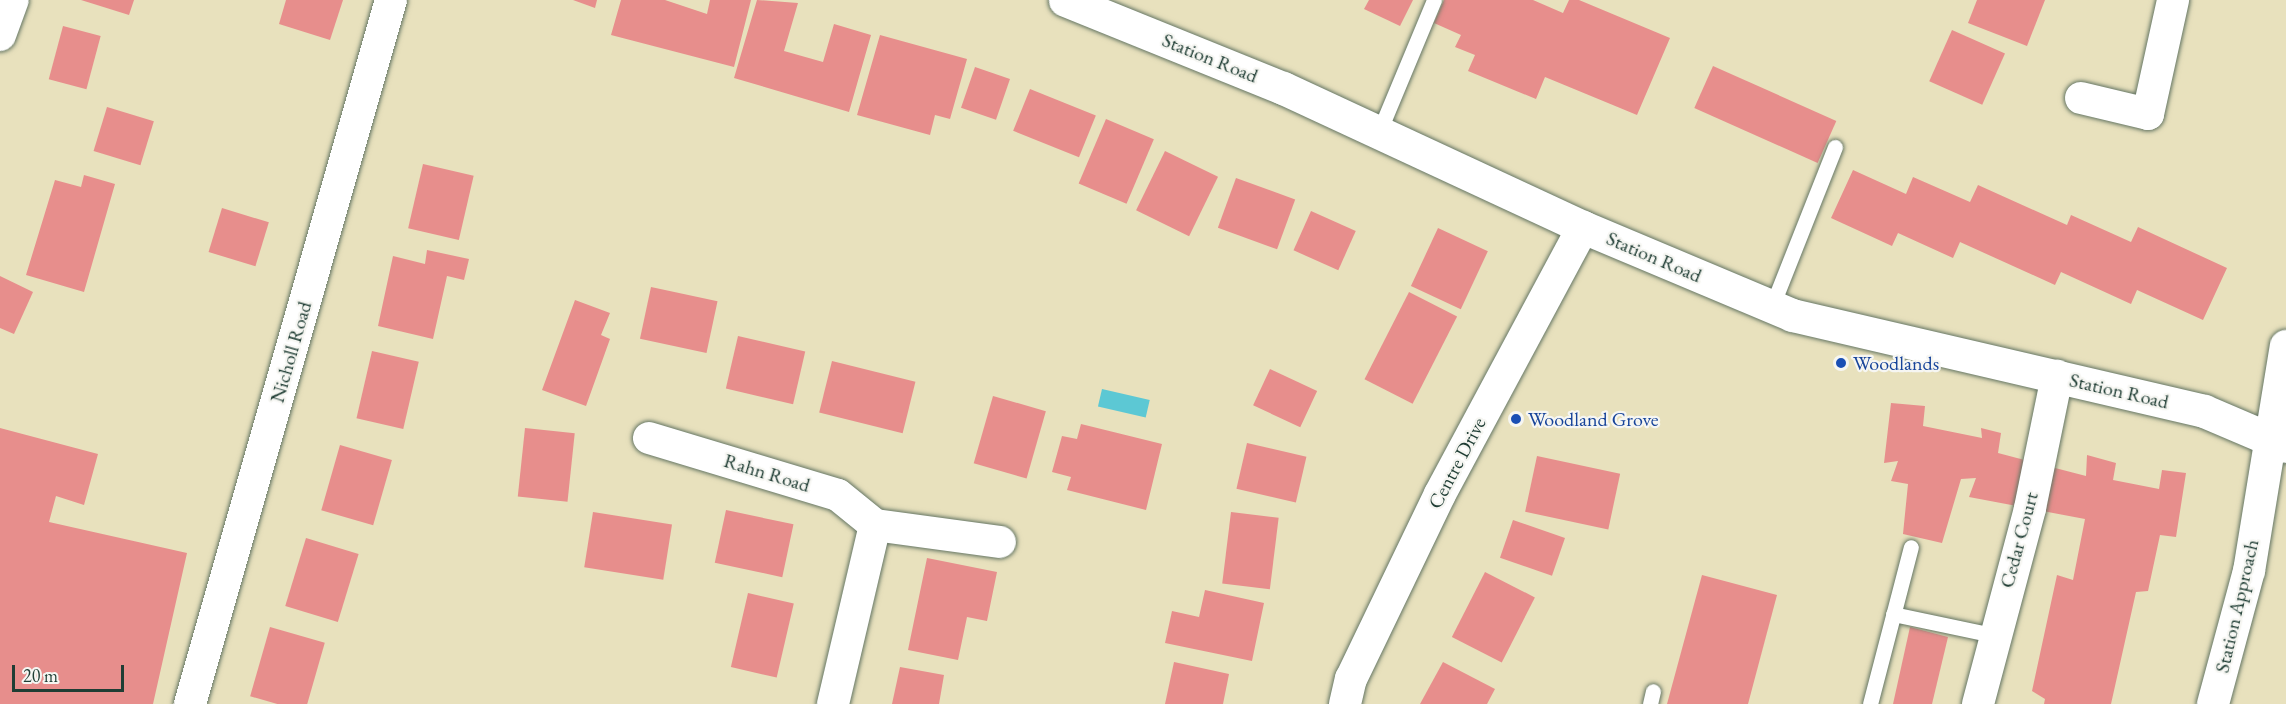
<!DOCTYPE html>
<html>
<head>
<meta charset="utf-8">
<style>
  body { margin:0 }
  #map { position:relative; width:2286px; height:704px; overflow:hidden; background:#e8e1bd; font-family:"EB Garamond",serif }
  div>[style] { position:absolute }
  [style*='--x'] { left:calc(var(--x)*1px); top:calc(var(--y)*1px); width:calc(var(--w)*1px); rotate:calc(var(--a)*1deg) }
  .water>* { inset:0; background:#5cc8d4; transform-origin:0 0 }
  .building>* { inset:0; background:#e78e8c; transform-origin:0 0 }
  .roads { filter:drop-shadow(0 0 2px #657664) drop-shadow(0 0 2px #657664) }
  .service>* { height:15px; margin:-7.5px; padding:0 7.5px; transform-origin:7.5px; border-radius:7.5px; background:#fff }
  .minor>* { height:32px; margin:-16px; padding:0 16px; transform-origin:16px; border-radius:16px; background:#fff }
  .tertiary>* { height:33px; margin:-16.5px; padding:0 16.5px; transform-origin:16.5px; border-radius:16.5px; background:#fff }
  .dots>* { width:16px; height:16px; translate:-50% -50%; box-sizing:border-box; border:3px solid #f6f6f2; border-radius:50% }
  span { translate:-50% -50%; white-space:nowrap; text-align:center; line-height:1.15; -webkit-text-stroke:4.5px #f6f6f2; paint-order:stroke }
  .street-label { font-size:20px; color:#1f3d34 }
  .transit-label { font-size:20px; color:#164399 }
  .left { translate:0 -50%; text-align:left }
  .scale { position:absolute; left:12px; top:665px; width:112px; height:27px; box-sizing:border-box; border:3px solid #1f3d34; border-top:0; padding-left:8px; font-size:18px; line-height:21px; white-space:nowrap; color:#1f3d34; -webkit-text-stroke:4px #f6f6f2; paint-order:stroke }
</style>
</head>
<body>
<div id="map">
  <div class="water">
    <div style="left:1102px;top:389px;width:49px;height:18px;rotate:13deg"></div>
  </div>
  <div class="building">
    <div style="clip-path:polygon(81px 0,134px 0,129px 15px)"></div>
    <div style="clip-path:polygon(286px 0,343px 0,330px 40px,279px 24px)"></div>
    <div style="clip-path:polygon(573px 0,597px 0,595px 8px)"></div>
    <div style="clip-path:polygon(621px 0,665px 0,707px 14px,710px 0,751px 0,734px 67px,611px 35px)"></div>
    <div style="clip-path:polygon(757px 0,798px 3px,784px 51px,823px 62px,834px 24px,871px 35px,849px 112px,734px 78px)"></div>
    <div style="clip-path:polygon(1369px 0,1413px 0,1400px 26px,1364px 9px)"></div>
    <div style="clip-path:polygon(1444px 0,1533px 0,1563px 13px,1569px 0,1579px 0,1670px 38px,1637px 115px,1545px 77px,1536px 99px,1468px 71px,1475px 55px,1455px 47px,1461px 35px,1434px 23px)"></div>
    <div style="clip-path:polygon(1977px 0,2045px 0,2027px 46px,1968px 23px)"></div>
    <div style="left:63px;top:26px;width:39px;height:55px;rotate:15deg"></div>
    <div style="left:1952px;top:30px;width:58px;height:56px;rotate:24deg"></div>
    <div style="clip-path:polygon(880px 35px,967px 59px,950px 119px,935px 115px,930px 135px,857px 115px)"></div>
    <div style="left:1713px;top:66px;width:135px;height:46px;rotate:24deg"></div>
    <div style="left:975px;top:67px;width:37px;height:43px;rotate:19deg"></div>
    <div style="left:1030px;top:89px;width:71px;height:45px;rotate:22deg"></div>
    <div style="left:107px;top:107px;width:49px;height:46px;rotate:17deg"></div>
    <div style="left:1106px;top:119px;width:52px;height:70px;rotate:23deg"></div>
    <div style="left:1165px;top:151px;width:59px;height:66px;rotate:26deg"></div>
    <div style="left:423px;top:164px;width:52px;height:66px;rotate:13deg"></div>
    <div style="clip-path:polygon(1853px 170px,1906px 194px,1913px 177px,1970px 202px,1978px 185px,2067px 225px,2071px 215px,2131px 242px,2138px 227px,2227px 268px,2203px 320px,2137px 290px,2131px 304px,2061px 272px,2055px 285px,1960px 242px,1953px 258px,1898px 233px,1892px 246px,1831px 218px)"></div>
    <div style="clip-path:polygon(84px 175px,115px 184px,84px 292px,26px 275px,55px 180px,81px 187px)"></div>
    <div style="left:1236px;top:178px;width:63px;height:53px;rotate:20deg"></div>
    <div style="left:222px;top:208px;width:49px;height:46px;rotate:17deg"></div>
    <div style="left:1311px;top:211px;width:49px;height:43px;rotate:24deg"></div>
    <div style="left:1438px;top:228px;width:55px;height:64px;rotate:25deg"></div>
    <div style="clip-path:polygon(427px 250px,469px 259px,464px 280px,447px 276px,433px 339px,378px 326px,393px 256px,425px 264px)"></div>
    <div style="clip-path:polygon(0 276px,33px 292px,14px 334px,0 328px)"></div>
    <div style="left:651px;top:287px;width:68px;height:53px;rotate:12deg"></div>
    <div style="left:1409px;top:292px;width:54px;height:98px;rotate:27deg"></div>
    <div style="clip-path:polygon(575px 300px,610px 313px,601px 335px,610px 339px,586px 406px,542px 390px)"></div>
    <div style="left:738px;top:336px;width:69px;height:54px;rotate:13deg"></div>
    <div style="left:372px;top:351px;width:48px;height:69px;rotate:13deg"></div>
    <div style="left:832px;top:361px;width:86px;height:53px;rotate:14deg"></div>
    <div style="left:1270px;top:369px;width:52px;height:40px;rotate:25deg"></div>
    <div style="left:993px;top:396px;width:55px;height:70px;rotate:16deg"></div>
    <div style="clip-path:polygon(1891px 403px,1925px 406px,1923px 426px,1982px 438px,1981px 428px,2001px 433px,1998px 453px,2086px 476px,2087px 455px,2116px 463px,2113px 480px,2159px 489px,2162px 470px,2186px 473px,2176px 537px,2160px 535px,2148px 591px,2136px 592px,2111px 704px,2044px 704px,2045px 699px,2032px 691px,2057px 575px,2073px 580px,2085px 519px,1969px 497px,1976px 478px,1961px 479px,1942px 543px,1903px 534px,1908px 484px,1891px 481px,1898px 461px,1884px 463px)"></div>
    <div style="clip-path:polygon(1081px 424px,1162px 444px,1146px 510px,1067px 490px,1071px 477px,1052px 472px,1062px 436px,1077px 439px)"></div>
    <div style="clip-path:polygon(0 428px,98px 454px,84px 505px,56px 496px,49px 522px,187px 553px,153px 704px,0 704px)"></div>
    <div style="left:525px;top:428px;width:50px;height:69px;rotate:6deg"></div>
    <div style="left:1247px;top:443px;width:61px;height:47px;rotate:13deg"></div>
    <div style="left:340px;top:445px;width:54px;height:68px;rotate:16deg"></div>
    <div style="left:1537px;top:456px;width:85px;height:57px;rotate:12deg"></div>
    <div style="left:726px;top:510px;width:69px;height:54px;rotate:12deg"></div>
    <div style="left:593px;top:512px;width:80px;height:56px;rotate:9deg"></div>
    <div style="left:1231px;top:512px;width:48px;height:72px;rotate:7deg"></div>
    <div style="left:1513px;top:520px;width:55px;height:40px;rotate:19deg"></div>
    <div style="left:306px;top:538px;width:55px;height:71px;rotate:17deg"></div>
    <div style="clip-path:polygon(927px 558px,997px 572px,987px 621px,967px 617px,958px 660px,908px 650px)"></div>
    <div style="left:1485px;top:572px;width:56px;height:73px;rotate:27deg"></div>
    <div style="clip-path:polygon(1702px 575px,1777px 595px,1748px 704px,1667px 704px)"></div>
    <div style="clip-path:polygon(1205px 590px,1264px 603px,1252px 661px,1165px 643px,1172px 611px,1199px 617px)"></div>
    <div style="left:748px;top:593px;width:47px;height:76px;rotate:13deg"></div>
    <div style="left:270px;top:627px;width:57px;height:72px;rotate:16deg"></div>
    <div style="clip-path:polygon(1910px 627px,1948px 637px,1932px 704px,1893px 704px)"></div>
    <div style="clip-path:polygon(1174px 662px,1229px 674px,1223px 704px,1165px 704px)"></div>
    <div style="clip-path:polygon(1443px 662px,1495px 689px,1487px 704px,1420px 704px)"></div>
    <div style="clip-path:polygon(900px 667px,944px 675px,939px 704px,892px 704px)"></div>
  </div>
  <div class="roads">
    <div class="service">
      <div style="--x:1379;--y:132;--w:143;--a:-67.4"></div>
      <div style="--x:1772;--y:306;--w:171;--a:-68.4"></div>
      <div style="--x:1893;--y:614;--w:102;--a:11.9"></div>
      <div style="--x:1650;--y:704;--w:13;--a:-77"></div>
      <div style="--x:1870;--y:704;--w:162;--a:-75.4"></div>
    </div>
    <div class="minor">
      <div style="--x:0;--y:35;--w:37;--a:-70"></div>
      <div style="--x:2081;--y:98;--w:69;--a:13.4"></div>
      <div style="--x:2148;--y:114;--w:117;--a:-77.6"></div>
      <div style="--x:649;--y:438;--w:197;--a:16.8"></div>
      <div style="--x:838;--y:495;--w:48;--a:39"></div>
      <div style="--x:875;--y:525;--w:184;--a:103.2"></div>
      <div style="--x:875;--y:525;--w:126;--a:7.7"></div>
      <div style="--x:190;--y:704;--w:732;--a:-74.07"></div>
      <div style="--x:1345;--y:704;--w:26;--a:-77"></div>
      <div style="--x:1351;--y:679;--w:205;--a:-64.3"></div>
      <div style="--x:1440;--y:494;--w:303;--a:-61.8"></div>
      <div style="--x:1978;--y:704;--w:203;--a:-75.1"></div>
      <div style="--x:2030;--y:508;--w:135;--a:-78.4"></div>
      <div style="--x:2213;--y:704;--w:138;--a:-74.9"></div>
      <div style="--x:2249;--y:571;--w:228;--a:-80.7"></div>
    </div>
    <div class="tertiary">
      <div style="--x:1065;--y:0;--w:235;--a:22"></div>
      <div style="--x:1283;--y:88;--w:331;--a:24.9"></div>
      <div style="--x:1583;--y:227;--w:227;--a:22.8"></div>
      <div style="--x:1792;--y:315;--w:423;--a:13.1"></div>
      <div style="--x:2204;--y:411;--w:89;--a:23.1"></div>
    </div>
  </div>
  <div class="dots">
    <div style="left:1841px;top:363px;background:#1a4fb4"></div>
    <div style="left:1516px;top:419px;background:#1a4fb4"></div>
  </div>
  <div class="street-label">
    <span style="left:1210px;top:58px;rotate:22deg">Station Road</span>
    <span style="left:1654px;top:257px;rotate:23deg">Station Road</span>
    <span style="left:291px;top:352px;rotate:-74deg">Nicholl Road</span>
    <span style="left:2119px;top:391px;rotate:13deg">Station Road</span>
    <span style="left:1457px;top:463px;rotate:-62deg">Centre Drive</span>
    <span style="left:767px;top:473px;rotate:17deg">Rahn Road</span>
    <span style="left:2019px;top:540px;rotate:-75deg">Cedar Court</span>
    <span style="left:2237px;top:606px;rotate:-77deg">Station Approach</span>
  </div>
  <div class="transit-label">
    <span class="left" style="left:1853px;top:363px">Woodlands</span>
    <span class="left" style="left:1528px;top:419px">Woodland Grove</span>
  </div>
  <div class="scale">20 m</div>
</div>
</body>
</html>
